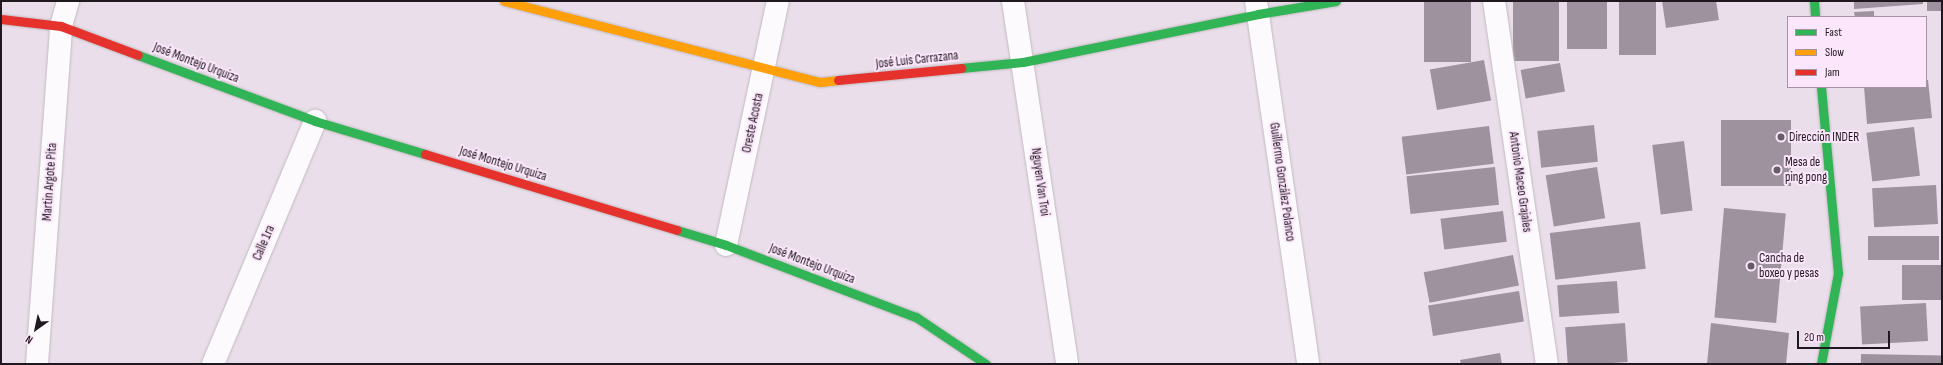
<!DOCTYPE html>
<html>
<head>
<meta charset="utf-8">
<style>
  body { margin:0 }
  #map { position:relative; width:1943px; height:365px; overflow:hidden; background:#e9dee9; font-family:"Sofia Sans Condensed",sans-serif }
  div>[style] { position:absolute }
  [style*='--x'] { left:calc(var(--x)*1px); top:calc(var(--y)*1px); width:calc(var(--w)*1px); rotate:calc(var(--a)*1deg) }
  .building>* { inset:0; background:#9f929f; transform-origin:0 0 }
  .roads { filter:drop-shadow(0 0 1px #c2b9c1) drop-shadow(0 0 1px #c2b9c1) }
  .street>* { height:22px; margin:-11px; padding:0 11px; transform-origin:11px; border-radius:11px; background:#fcfafc }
  .fast>* { height:9px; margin:-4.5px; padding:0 4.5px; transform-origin:4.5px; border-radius:4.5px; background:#30b455 }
  .slow>* { height:9px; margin:-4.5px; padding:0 4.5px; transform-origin:4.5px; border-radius:4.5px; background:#ff9f0a }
  .jam>* { height:9px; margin:-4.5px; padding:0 4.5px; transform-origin:4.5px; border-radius:4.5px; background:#e5322d }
  .dots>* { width:11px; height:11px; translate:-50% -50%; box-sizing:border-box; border:2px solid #fce6fb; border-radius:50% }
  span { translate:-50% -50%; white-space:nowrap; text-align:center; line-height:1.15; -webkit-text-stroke:4px #fce6fb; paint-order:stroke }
  .street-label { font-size:13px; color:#1f181f }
  .poi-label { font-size:13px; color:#1f181f }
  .left { translate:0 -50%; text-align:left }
  .frame { position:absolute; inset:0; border:2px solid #1f181f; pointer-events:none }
  .legend { position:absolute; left:1787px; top:16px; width:140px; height:72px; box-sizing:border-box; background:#fce6fb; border:1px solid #a494a3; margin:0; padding:5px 7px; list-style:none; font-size:12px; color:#1f181f }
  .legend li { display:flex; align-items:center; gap:8px; height:20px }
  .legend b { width:20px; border:1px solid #a494a3 }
  .north { position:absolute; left:16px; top:309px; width:40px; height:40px; -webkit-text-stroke:3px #fce6fb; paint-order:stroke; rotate:213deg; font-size:11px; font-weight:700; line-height:16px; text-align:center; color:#1f181f }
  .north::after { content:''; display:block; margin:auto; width:14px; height:18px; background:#1f181f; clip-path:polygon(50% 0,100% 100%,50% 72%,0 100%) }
  .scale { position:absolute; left:1797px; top:331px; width:93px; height:18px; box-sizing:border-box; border:2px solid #1f181f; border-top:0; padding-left:5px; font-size:12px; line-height:14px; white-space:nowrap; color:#1f181f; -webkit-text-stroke:3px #fce6fb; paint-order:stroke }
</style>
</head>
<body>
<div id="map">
  <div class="building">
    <div style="left:1424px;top:1px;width:47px;height:61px"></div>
    <div style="left:1513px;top:1px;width:46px;height:60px"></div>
    <div style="left:1567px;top:1px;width:40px;height:48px"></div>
    <div style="left:1619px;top:1px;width:37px;height:54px"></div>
    <div style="clip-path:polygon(1662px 1px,1716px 1px,1719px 20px,1666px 28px)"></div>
    <div style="clip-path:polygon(1854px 1px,1923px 1px,1923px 4px,1854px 9px)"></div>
    <div style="left:1927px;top:1px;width:15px;height:10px"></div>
    <div style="clip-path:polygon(1874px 11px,1874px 17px,1855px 17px,1854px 12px)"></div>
    <div style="left:1484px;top:60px;width:41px;height:55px;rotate:80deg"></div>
    <div style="left:1560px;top:63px;width:29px;height:40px;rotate:80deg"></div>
    <div style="clip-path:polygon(1926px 80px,1928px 80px,1932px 118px,1867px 124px,1864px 87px,1926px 87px)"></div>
    <div style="left:1721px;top:120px;width:70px;height:66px"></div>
    <div style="left:1594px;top:125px;width:37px;height:57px;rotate:84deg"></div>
    <div style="left:1489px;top:126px;width:38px;height:88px;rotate:83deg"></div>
    <div style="left:1914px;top:127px;width:49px;height:48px;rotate:83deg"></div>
    <div style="left:1684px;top:141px;width:70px;height:32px;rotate:83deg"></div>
    <div style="left:1495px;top:167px;width:38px;height:89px;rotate:84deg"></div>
    <div style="left:1597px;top:167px;width:52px;height:52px;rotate:81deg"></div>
    <div style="left:1936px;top:185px;width:39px;height:64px;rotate:87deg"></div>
    <div style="left:1724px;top:208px;width:62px;height:110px;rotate:5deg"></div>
    <div style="left:1503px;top:211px;width:31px;height:63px;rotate:83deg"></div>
    <div style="left:1640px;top:222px;width:47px;height:91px;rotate:83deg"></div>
    <div style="left:1868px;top:236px;width:71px;height:24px"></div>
    <div style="left:1513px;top:255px;width:31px;height:91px;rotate:79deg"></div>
    <div style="left:1902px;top:265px;width:40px;height:35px"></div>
    <div style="left:1617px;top:281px;width:32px;height:60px;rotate:86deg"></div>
    <div style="left:1519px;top:291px;width:31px;height:92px;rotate:81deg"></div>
    <div style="left:1926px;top:303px;width:38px;height:66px;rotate:87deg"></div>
    <div style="left:1625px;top:323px;width:39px;height:60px;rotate:86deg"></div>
    <div style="clip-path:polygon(1711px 323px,1789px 333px,1786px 364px,1707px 364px)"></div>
    <div style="clip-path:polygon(1500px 353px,1502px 364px,1461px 364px,1460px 360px)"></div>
    <div style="left:1861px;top:354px;width:81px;height:10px;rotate:1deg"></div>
  </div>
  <div class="roads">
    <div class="street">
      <div style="--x:1013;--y:1;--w:367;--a:81.5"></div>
      <div style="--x:1256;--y:1;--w:367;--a:81.8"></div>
      <div style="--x:1494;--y:1;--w:367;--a:81.7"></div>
      <div style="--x:726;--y:245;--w:249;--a:-78"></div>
      <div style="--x:37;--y:364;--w:339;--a:-85.9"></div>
      <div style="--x:61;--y:26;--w:26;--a:-74"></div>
      <div style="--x:213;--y:364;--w:264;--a:-67.2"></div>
    </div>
    <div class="fast">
      <div style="--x:1814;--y:1;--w:16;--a:86"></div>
      <div style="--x:138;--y:55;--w:189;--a:20.4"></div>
      <div style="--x:315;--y:121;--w:115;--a:16.7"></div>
      <div style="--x:961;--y:68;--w:62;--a:-5.5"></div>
      <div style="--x:1023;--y:62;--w:240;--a:-11.5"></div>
      <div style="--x:1258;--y:14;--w:79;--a:-9.5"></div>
      <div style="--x:1821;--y:87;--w:187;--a:84.8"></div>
      <div style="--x:1838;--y:273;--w:93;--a:100.6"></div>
      <div style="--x:677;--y:230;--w:51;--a:17"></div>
      <div style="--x:726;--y:245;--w:203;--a:20.8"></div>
      <div style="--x:916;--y:317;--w:84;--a:33.9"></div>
    </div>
    <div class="slow">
      <div style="--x:504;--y:1;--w:326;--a:14.4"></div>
      <div style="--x:820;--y:82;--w:18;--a:-6"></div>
    </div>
    <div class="jam">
      <div style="--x:1;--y:19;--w:60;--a:6.7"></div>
      <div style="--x:61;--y:26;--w:82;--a:20.6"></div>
      <div style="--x:838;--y:80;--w:124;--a:-5.6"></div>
      <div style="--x:425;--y:154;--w:263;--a:16.8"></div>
    </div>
  </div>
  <div class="dots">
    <div style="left:1781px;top:137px;background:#665d66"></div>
    <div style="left:1777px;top:170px;background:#665d66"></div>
    <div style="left:1751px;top:266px;background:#665d66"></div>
  </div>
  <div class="street-label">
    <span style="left:917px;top:60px;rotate:-6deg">José Luis Carrazana</span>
    <span style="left:196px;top:63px;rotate:21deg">José Montejo Urquiza</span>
    <span style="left:753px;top:123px;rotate:-78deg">Oreste Acosta</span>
    <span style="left:503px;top:164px;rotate:17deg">José Montejo Urquiza</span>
    <span style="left:50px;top:182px;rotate:-86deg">Martin Argote Pita</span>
    <span style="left:1040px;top:182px;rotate:82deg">Nguyen Van Troi</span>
    <span style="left:1282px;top:182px;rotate:82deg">Guillermo González Polanco</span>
    <span style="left:1520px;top:182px;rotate:82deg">Antonio Maceo Grajales</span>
    <span style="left:264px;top:243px;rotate:-67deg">Calle 1ra</span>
    <span style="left:812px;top:264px;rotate:21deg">José Montejo Urquiza</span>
  </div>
  <div class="poi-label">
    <span class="left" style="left:1789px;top:137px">Dirección INDER</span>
    <span class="left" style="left:1785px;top:170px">Mesa de<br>ping pong</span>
    <span class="left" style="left:1759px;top:266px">Cancha de<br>boxeo y pesas</span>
  </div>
  <div class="frame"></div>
  <ul class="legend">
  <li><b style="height:5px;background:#30b455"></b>Fast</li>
  <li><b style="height:5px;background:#ff9f0a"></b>Slow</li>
  <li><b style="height:5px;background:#e5322d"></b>Jam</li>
  </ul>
  <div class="north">N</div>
  <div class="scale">20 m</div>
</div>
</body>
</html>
